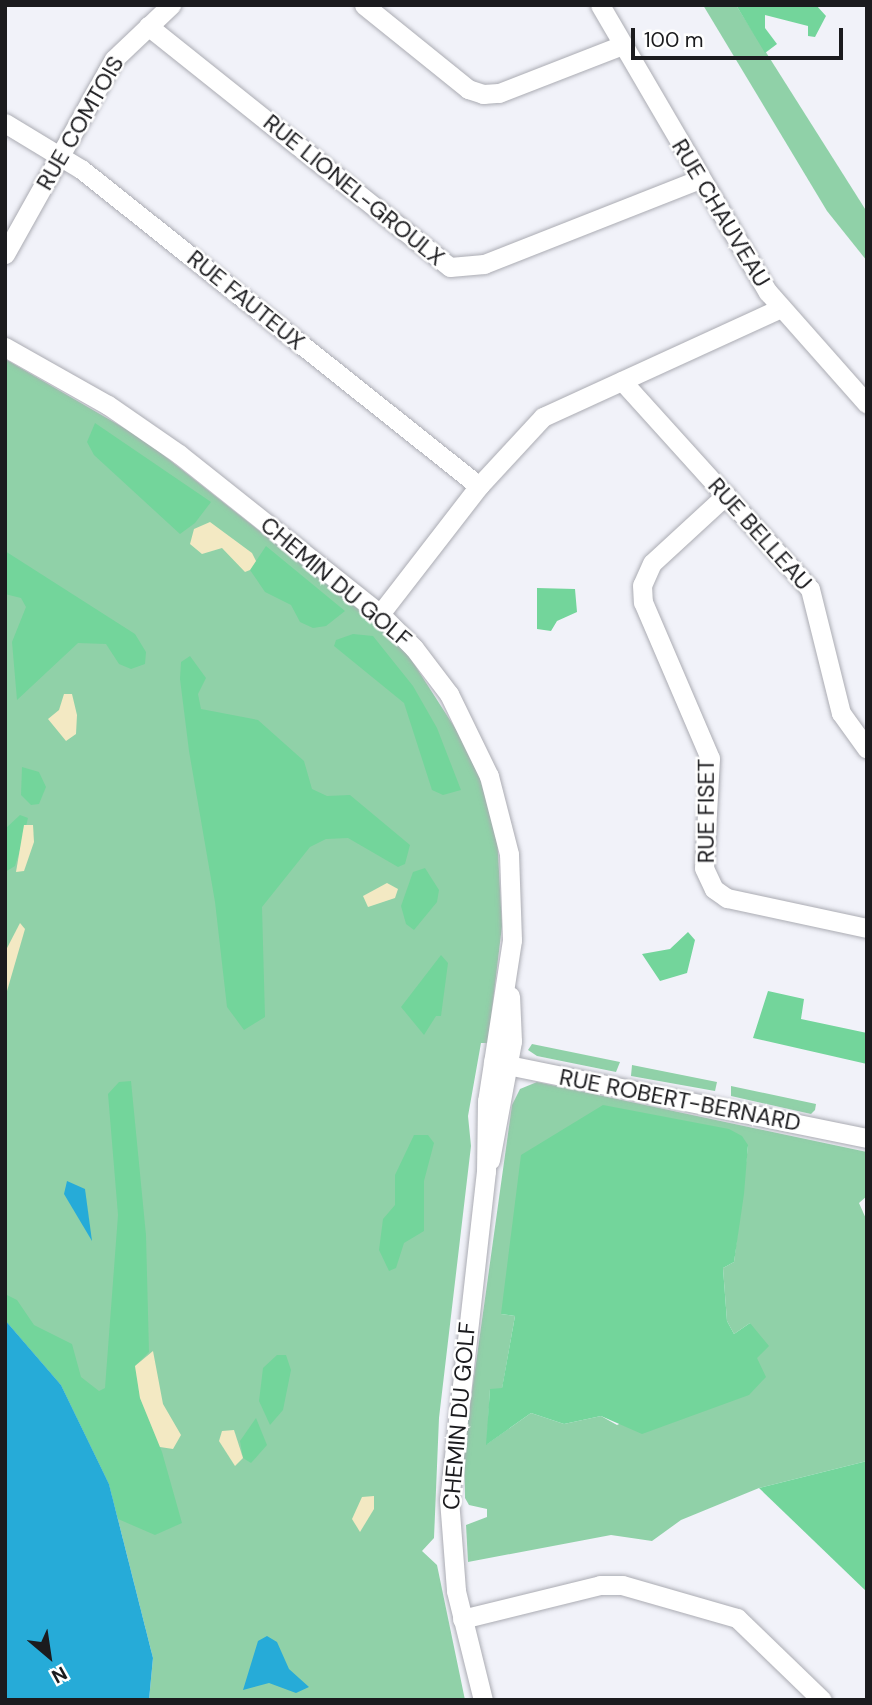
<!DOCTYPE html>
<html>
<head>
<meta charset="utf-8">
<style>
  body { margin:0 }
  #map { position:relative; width:872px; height:1705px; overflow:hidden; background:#f1f2f9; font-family:"DM Sans",sans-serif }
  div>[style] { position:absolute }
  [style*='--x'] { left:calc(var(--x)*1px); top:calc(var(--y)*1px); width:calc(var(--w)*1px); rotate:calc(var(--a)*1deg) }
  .green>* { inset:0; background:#90d1a8 }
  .forest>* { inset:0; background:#73d59b }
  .sand>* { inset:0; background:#f3e9c3 }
  .water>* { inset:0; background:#26abd8 }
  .roads { filter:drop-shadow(0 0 2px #abacb3) drop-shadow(0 0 2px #abacb3) }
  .minor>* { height:19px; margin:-9.5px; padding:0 9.5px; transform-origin:9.5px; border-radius:9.5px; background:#fff }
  span { translate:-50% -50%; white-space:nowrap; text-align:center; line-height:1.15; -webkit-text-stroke:5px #fff; paint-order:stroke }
  .street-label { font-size:23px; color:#1b1b1e }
  .frame { position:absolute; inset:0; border:7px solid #1b1b1e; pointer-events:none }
  .north { position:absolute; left:14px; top:1621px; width:70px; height:70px; -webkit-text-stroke:5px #fff; paint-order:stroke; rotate:151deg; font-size:19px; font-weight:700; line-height:28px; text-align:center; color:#1b1b1e }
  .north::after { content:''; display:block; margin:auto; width:24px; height:32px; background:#1b1b1e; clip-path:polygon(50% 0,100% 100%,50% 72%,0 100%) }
  .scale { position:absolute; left:631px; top:28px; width:212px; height:32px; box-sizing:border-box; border:4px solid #1b1b1e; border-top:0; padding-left:9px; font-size:21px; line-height:24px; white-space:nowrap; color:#1b1b1e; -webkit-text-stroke:5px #fff; paint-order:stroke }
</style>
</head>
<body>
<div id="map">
  <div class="green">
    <div style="clip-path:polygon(703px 5px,736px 5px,867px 212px,867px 261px,827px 211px)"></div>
    <div style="clip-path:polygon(5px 359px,143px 439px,363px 613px,407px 653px,473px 756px,497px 835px,502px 926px,488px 1043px,481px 1043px,468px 1116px,471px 1146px,439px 1418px,434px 1538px,422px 1551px,437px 1565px,465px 1700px,149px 1700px,153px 1658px,109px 1484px,61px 1385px,5px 1320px)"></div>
    <div style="clip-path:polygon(532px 1044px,620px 1062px,616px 1072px,537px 1056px,528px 1050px)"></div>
    <div style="clip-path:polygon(632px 1065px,717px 1082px,715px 1091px,631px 1076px)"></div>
    <div style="clip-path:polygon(evenodd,537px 1082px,867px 1152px,867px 1196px,859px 1203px,867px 1221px,867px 1461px,759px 1488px,681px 1520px,652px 1541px,611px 1535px,468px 1562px,466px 1525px,487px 1517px,487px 1509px,469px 1505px,465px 1498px,464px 1449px,512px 1105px,520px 1089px,537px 1082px,748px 1146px,734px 1262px,723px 1268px,727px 1321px,734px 1334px,750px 1323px,757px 1358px,617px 1425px,601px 1416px,564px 1424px,531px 1413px,487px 1444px,490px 1389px,502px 1389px,515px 1316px,501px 1314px,748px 1146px)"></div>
    <div style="clip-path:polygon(731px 1086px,816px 1104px,815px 1110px,811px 1114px,731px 1096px)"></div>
  </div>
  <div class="forest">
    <div style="clip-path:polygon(736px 5px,816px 5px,826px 16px,815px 37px,808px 36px,808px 26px,765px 15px,765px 28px,777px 44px,765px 53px)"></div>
    <div style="clip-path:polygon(95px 423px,211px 502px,195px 523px,180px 534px,94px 455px,87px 442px)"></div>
    <div style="clip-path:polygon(266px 546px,345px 611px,326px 626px,313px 628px,300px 622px,291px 605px,265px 592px,250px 570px)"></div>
    <div style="clip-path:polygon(5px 551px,135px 634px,146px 652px,145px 664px,131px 669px,119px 664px,106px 644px,78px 643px,17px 700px,12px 642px,26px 607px,21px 598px,5px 594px)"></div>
    <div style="clip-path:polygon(537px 588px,575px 589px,577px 612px,557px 621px,551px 631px,537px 629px)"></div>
    <div style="clip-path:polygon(353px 634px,373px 636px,413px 686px,437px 728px,461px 790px,443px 795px,432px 790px,404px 703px,334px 646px,336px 640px)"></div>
    <div style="clip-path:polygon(190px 656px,206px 678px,198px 694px,201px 709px,258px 720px,304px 761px,312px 789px,327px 796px,350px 795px,410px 845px,405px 864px,398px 867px,348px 838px,326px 839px,310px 847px,262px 907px,265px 1017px,244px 1030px,227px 1007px,215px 902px,189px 751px,180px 679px,181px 662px)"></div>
    <div style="clip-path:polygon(22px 767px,39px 772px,46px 787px,39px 804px,31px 805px,21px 795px)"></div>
    <div style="clip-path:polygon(20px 815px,28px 818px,21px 847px,15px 866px,5px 872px,5px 829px)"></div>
    <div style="clip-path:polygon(425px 868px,439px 890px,437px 902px,414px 930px,406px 924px,401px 906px,413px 872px)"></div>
    <div style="clip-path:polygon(688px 932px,695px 940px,687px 973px,660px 981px,642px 954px,670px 949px)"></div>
    <div style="clip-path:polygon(441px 955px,448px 963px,441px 1016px,436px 1016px,424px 1035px,401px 1007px)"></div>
    <div style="clip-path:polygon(768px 991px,804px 999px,801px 1019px,867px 1033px,867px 1064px,753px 1038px)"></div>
    <div style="clip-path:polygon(131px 1081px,146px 1235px,149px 1352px,135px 1366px,140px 1398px,162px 1452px,182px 1523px,155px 1535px,118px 1519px,109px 1484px,61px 1385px,5px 1320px,5px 1294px,17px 1300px,34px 1325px,72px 1344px,81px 1377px,99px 1391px,105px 1388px,118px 1215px,108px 1094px,119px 1082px)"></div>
    <div style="clip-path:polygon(603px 1105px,729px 1129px,742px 1136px,748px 1145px,744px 1194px,734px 1262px,723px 1268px,727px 1321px,734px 1334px,750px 1323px,769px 1346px,757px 1358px,766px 1377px,749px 1395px,642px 1434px,601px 1416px,564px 1424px,531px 1413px,486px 1445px,490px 1389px,502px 1388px,515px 1316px,501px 1314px,521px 1155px)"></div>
    <div style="clip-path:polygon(414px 1135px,428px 1135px,434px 1143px,424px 1181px,424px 1231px,404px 1243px,396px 1268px,389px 1271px,379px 1250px,383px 1219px,395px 1205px,395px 1175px)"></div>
    <div style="clip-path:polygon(277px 1355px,286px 1355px,291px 1370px,283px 1410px,270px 1425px,259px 1401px,263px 1368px)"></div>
    <div style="clip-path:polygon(256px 1418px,267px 1445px,251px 1463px,243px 1458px,240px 1441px)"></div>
    <div style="clip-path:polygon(867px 1461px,867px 1592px,759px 1488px)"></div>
  </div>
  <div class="sand">
    <div style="clip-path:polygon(210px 522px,252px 553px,256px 561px,250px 570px,245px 572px,222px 548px,202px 554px,190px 544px,194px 529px)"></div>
    <div style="clip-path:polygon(64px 694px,72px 694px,77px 715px,76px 734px,66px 741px,48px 719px,59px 710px)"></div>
    <div style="clip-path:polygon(24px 825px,33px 825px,34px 842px,24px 871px,16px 872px)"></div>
    <div style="clip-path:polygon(387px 883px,398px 889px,395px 898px,368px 907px,363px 896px)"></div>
    <div style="clip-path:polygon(20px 923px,25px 929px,5px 998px,5px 952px)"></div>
    <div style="clip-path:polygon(153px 1351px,163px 1404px,181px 1435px,173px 1449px,160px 1447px,140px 1398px,135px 1366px)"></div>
    <div style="clip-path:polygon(234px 1430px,243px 1458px,235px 1466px,219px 1441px,222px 1431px)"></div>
    <div style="clip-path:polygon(374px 1496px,374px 1509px,360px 1532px,352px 1519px,362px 1497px)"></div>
  </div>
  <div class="water">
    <div style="clip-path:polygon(67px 1181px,85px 1189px,92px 1241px,64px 1194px)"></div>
    <div style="clip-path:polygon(5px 1320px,61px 1385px,109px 1484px,153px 1658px,149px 1700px,5px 1700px)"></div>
    <div style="clip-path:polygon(267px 1636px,277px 1642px,289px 1669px,309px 1687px,296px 1693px,269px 1683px,243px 1690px,258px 1641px)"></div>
  </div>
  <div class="roads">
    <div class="minor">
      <div style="--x:364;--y:5;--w:134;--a:38.9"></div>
      <div style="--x:468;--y:89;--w:16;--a:18"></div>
      <div style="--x:483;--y:94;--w:16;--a:-4"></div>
      <div style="--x:499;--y:93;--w:132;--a:-21.3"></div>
      <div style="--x:600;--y:5;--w:333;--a:59.7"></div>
      <div style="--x:768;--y:292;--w:149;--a:48.5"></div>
      <div style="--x:148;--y:26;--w:386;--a:38.6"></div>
      <div style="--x:450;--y:267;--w:34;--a:-5"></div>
      <div style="--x:484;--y:264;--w:232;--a:-21.5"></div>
      <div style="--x:5;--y:123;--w:89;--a:31.2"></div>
      <div style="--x:81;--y:169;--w:509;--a:38.54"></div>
      <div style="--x:5;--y:254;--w:223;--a:-60.8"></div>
      <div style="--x:114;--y:59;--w:79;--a:-43.5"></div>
      <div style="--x:5;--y:347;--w:118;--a:29.4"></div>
      <div style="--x:108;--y:405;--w:86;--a:34.6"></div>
      <div style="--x:179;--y:454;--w:257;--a:38.5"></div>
      <div style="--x:380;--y:614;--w:48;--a:45"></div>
      <div style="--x:414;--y:648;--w:58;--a:52.7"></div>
      <div style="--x:449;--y:694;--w:91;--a:64"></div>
      <div style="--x:489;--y:776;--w:81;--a:75.6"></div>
      <div style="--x:509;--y:854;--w:86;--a:88"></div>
      <div style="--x:512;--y:940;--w:163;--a:98.8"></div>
      <div style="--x:487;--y:1101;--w:70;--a:90.8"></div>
      <div style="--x:486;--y:1171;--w:330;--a:96.4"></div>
      <div style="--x:449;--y:1499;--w:92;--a:85.6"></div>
      <div style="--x:456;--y:1591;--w:112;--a:76.1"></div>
      <div style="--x:622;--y:381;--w:280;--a:47.9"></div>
      <div style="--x:810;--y:589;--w:128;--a:76"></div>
      <div style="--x:841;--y:713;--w:44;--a:54.2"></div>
      <div style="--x:726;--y:495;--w:100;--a:137.4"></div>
      <div style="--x:652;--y:563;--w:24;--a:114"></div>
      <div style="--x:642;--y:585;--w:17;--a:87"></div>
      <div style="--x:643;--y:602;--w:170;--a:66.8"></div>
      <div style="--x:710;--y:758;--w:110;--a:93.1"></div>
      <div style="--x:704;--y:868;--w:23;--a:65"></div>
      <div style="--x:714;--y:889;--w:16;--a:35"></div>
      <div style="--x:727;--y:898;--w:143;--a:12.1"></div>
      <div style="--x:380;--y:614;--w:162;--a:-52.3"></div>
      <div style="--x:479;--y:486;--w:94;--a:-47.2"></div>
      <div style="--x:543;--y:417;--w:262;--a:-24.6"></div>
      <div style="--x:493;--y:1062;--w:382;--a:11.5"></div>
      <div style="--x:490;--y:1160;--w:121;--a:-79.5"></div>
      <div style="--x:512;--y:1041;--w:45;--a:-92.5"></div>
      <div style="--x:462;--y:1619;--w:142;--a:-13.8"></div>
      <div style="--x:600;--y:1585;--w:22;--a:0"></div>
      <div style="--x:622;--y:1585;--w:120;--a:16"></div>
      <div style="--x:737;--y:1618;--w:118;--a:44"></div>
    </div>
  </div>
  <div class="street-label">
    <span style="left:80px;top:123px;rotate:-60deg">RUE COMTOIS</span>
    <span style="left:354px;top:190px;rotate:39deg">RUE LIONEL-GROULX</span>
    <span style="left:721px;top:213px;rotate:59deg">RUE CHAUVEAU</span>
    <span style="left:246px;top:300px;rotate:39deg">RUE FAUTEUX</span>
    <span style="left:760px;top:534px;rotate:48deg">RUE BELLEAU</span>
    <span style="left:336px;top:582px;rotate:40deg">CHEMIN DU GOLF</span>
    <span style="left:706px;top:811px;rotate:-90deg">RUE FISET</span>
    <span style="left:680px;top:1100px;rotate:11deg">RUE ROBERT-BERNARD</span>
    <span style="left:459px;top:1416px;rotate:-85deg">CHEMIN DU GOLF</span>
  </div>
  <div class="frame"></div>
  <div class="north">N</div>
  <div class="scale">100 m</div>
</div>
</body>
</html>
